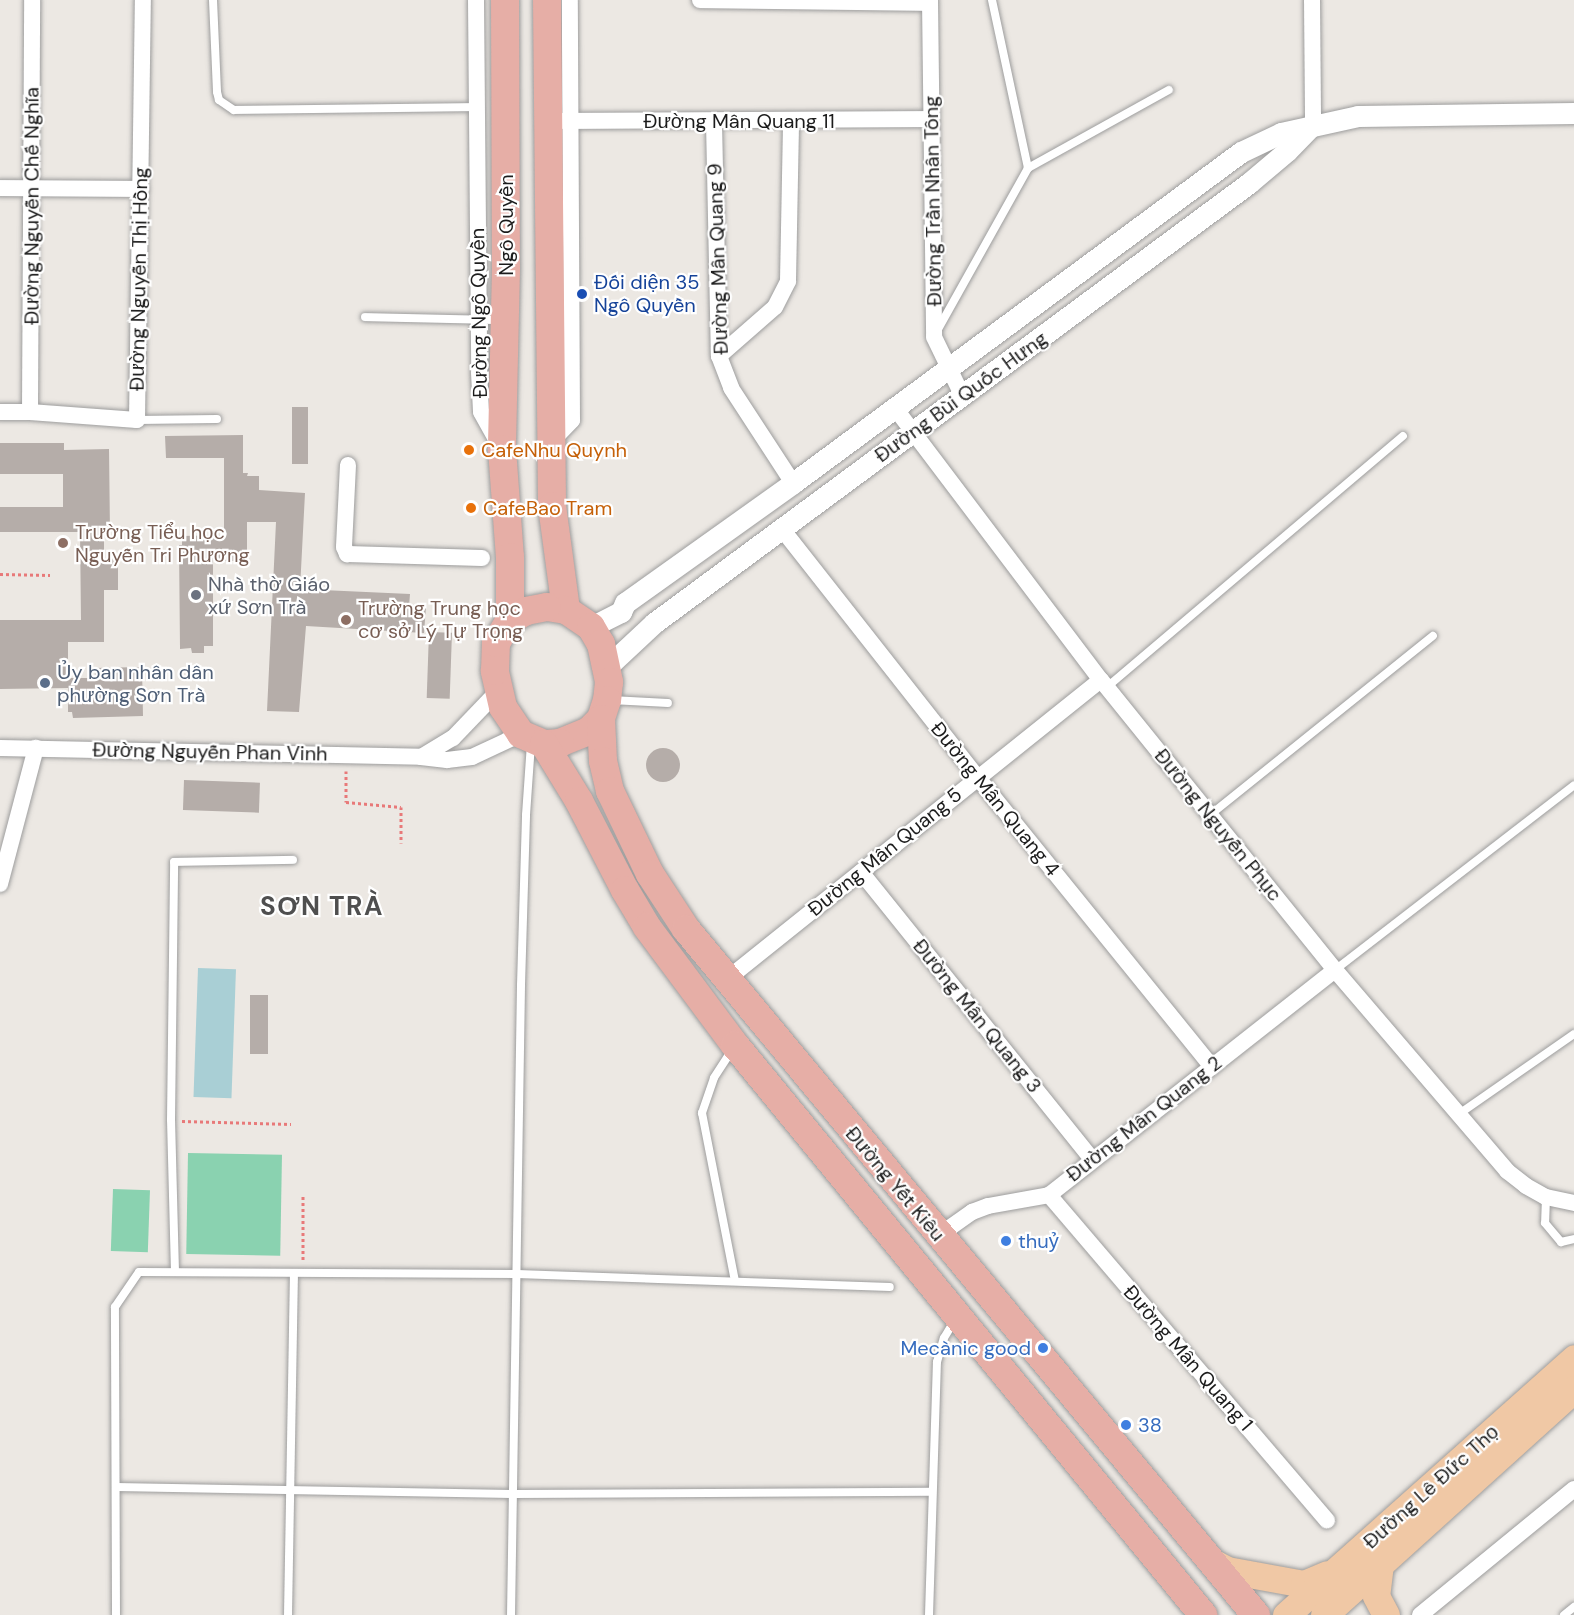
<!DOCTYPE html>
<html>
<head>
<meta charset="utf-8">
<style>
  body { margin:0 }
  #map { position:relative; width:1574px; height:1615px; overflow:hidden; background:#ece8e3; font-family:"DM Sans",sans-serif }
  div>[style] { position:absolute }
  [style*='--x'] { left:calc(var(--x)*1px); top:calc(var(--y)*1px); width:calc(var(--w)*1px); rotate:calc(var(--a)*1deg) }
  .pitch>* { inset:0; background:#8ad2b0; transform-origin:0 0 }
  .water>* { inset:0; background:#a9cfd5; transform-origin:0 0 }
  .building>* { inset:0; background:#b5ada9; transform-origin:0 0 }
  .round { border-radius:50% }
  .path>* { height:3px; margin-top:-1.5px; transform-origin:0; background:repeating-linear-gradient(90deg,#e87979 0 3px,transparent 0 6px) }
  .roads { filter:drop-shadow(0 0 2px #9d9d9d) drop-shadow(0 0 2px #9d9d9d) }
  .service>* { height:8px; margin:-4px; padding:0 4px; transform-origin:4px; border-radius:4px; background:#fff }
  .minor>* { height:16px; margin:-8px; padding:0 8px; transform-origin:8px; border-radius:8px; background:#fff }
  .tertiary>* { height:21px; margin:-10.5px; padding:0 10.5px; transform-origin:10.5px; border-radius:10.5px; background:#fff }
  .primary>* { height:27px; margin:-13.5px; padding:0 13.5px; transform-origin:13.5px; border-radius:13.5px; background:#f0c8a5 }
  .trunk>* { height:28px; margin:-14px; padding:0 14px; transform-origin:14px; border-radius:14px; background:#e6aea6 }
  .dots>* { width:16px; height:16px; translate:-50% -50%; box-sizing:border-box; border:3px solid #fff; border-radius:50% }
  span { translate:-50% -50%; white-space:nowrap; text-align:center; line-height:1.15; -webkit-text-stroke:4.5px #fff; paint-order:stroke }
  .street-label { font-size:20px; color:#1c1c1c }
  .transit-label { font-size:20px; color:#164399 }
  .left { translate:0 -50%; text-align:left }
  .food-label { font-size:20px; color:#c56008 }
  .education-label { font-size:20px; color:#785e54 }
  .worship-label { font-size:20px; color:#5b616d }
  .service-label { font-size:20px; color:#4e5e75 }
  .shop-label { font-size:20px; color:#366cbe }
  .right { translate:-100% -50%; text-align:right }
  .district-label { font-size:26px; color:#4f4f4f; font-weight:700; letter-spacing:1.5px }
</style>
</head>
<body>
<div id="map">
  <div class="pitch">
    <div style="left:188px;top:1153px;width:94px;height:101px;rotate:1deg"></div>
    <div style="left:113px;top:1189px;width:37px;height:62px;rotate:2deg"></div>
  </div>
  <div class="water">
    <div style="left:198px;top:968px;width:38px;height:129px;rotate:2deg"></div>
  </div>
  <div class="building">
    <div style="left:292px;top:407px;width:16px;height:57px"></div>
    <div style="clip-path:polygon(243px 435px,243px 473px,248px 473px,247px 476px,259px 476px,259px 490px,305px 493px,300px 589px,410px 594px,409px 607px,426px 607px,424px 633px,306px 626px,299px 712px,267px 711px,276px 522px,247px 522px,247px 561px,213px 561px,213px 646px,204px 646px,204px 653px,192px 653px,191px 648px,180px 649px,179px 545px,182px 545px,182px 536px,224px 535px,224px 458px,166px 458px,165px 436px)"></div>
    <div style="clip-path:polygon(0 443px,64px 443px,64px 450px,109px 449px,110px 532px,104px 532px,104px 559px,118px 558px,118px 590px,104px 590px,104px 642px,68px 642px,68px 688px,0 689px,0 620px,81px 620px,80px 532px,0 532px,0 507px,63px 507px,63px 474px,0 474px)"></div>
    <div style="left:429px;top:632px;width:23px;height:66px;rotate:2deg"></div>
    <div style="clip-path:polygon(142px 667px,143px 716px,73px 718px,72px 712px,68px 712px,68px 678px,95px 678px,95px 668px)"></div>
    <div class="round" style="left:646px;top:748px;width:34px;height:34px"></div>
    <div style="left:184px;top:780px;width:76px;height:30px;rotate:2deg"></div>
    <div style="left:250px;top:995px;width:18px;height:59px"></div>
  </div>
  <div class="path">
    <div style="--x:0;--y:574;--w:50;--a:1.1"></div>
    <div style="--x:346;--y:771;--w:31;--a:90"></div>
    <div style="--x:346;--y:802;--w:55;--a:5.2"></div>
    <div style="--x:401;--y:807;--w:36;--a:90"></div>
    <div style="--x:182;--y:1121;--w:109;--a:1.6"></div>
    <div style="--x:303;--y:1260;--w:66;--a:-90"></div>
  </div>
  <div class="roads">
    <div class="service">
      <div style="--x:213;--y:0;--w:92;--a:87.5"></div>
      <div style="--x:217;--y:92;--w:8;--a:76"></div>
      <div style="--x:219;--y:100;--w:18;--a:34"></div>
      <div style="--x:234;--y:110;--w:243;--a:-0.7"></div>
      <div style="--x:1028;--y:168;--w:161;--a:-29"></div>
      <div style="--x:365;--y:317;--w:137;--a:1.3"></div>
      <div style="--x:937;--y:331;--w:187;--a:-60.8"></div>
      <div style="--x:1028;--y:168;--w:172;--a:-102.1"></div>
      <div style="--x:137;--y:420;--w:80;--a:-0.7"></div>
      <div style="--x:1107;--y:687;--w:388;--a:-40.3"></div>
      <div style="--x:611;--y:700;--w:57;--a:3"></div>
      <div style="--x:1210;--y:815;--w:286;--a:-38.8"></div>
      <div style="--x:1335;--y:970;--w:302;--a:-37.7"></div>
      <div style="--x:732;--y:1050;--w:33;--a:123"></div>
      <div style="--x:714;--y:1078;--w:37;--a:109"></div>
      <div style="--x:702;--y:1113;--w:171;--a:78.9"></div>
      <div style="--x:1459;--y:1114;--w:140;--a:-34.8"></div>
      <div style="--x:1546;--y:1197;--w:26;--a:92"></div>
      <div style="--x:1545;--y:1223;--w:25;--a:50"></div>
      <div style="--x:1561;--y:1242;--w:13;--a:-13"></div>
      <div style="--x:175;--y:1272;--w:152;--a:-91.5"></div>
      <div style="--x:171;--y:1120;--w:258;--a:-89.3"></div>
      <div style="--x:174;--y:862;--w:119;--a:-1"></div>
      <div style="--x:116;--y:1487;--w:396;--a:1"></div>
      <div style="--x:512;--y:1494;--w:420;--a:-0.3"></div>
      <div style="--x:116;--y:1615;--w:308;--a:-90.2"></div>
      <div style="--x:115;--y:1307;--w:42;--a:-55.6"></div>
      <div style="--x:139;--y:1272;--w:378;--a:0.3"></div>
      <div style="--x:517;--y:1274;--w:373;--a:2"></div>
      <div style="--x:288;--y:1615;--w:341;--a:-89"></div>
      <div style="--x:511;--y:1615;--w:630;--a:-89.09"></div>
      <div style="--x:521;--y:985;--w:170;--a:-88.3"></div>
      <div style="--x:526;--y:815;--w:72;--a:-86"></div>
      <div style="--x:929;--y:1615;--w:253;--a:-88.2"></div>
      <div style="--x:937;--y:1362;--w:25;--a:-74"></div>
      <div style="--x:944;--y:1338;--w:21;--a:-59"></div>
      <div style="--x:1564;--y:1615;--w:13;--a:-39"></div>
    </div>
    <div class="minor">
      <div style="--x:476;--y:0;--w:372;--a:89.5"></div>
      <div style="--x:479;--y:372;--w:40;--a:87.1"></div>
      <div style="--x:481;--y:412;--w:37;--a:61"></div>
      <div style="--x:700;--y:0;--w:230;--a:0.7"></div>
      <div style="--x:930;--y:0;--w:337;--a:89.3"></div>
      <div style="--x:934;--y:337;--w:64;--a:64.2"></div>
      <div style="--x:1312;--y:0;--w:125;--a:89.5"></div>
      <div style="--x:563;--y:121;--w:368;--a:-0.3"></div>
      <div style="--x:714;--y:122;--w:234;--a:88.8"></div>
      <div style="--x:719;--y:356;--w:34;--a:69"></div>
      <div style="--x:731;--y:388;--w:113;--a:56.9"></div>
      <div style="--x:0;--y:188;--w:141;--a:0.4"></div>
      <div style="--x:719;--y:356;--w:74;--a:-41.2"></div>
      <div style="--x:775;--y:307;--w:29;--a:-63"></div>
      <div style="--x:788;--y:281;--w:160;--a:-88.9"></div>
      <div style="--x:895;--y:408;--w:341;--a:52.9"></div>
      <div style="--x:1101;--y:680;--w:373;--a:51.1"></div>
      <div style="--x:1335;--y:970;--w:265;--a:49.4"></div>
      <div style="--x:1507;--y:1171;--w:24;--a:38"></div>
      <div style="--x:1526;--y:1186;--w:23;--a:29"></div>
      <div style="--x:1546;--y:1197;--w:29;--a:12"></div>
      <div style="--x:0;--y:412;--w:30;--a:0"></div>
      <div style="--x:30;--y:412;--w:107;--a:4.3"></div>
      <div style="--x:137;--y:420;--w:420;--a:-89.2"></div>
      <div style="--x:30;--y:412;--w:412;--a:-89.7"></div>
      <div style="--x:552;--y:441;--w:29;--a:-46"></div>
      <div style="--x:572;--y:420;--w:420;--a:-90.3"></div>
      <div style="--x:348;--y:465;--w:82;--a:92.8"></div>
      <div style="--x:344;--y:547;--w:8;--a:67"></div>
      <div style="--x:347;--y:554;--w:135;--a:1.7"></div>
      <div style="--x:782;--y:529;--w:317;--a:51.8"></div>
      <div style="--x:978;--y:778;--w:370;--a:51"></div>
      <div style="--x:0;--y:748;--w:421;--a:1.2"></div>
      <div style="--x:421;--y:757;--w:26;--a:7"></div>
      <div style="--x:447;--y:760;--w:25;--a:-7"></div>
      <div style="--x:472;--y:757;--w:54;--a:-25.1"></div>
      <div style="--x:421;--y:757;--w:37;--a:-31"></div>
      <div style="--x:453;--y:738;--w:65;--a:-46.2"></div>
      <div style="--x:861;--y:872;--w:368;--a:51.2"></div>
      <div style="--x:0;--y:884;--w:141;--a:-75.2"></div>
      <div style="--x:726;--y:980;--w:480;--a:-38.7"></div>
      <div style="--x:1049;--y:1195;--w:428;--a:49.5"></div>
      <div style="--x:938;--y:1236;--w:42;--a:-35.2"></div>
      <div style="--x:972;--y:1212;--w:17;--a:-21"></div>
      <div style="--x:988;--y:1206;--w:62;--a:-10.2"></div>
      <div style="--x:1049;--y:1195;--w:364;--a:-38.2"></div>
      <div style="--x:1420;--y:1615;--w:199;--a:-39.3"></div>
    </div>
    <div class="tertiary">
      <div style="--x:591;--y:627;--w:34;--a:-27"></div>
      <div style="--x:621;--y:612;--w:10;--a:-66"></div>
      <div style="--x:625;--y:603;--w:206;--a:-35.5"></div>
      <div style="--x:793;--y:483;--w:557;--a:-36.46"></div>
      <div style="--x:1241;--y:152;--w:44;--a:-25.4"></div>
      <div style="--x:1281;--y:133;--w:79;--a:-12.4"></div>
      <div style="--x:1358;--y:116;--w:216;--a:-0.8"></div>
      <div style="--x:607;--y:667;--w:64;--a:-43.1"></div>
      <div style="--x:654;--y:623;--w:740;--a:-36.48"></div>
      <div style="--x:1249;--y:183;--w:50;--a:-40.1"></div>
      <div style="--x:1287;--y:151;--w:36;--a:-46"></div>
    </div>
    <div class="primary">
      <div style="--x:1212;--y:1562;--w:17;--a:28"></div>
      <div style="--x:1227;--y:1570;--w:78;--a:10.3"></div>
      <div style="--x:1304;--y:1584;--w:25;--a:-23"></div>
      <div style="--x:1380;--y:1564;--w:32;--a:97"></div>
      <div style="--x:1376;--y:1596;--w:21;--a:62"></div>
      <div style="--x:1286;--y:1615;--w:386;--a:-41.7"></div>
      <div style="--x:1324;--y:1615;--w:337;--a:-42.1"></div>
    </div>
    <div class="trunk">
      <div style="--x:505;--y:0;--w:268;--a:89.8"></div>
      <div style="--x:506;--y:268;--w:181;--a:91.3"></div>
      <div style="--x:502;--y:449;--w:108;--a:85.8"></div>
      <div style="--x:510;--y:557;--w:63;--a:90"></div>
      <div style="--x:547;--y:0;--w:506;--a:89.43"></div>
      <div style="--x:552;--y:506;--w:105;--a:82.3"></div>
      <div style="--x:547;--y:607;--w:19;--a:9"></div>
      <div style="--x:566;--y:610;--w:30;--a:34"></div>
      <div style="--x:591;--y:627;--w:20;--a:60"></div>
      <div style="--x:601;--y:644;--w:39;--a:78"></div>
      <div style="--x:609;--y:682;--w:18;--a:96"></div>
      <div style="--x:607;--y:700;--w:20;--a:108"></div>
      <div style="--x:601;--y:719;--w:17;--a:135"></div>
      <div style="--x:589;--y:731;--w:31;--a:158"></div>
      <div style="--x:560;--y:743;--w:16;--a:176"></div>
      <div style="--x:544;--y:744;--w:25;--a:-157"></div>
      <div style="--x:521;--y:734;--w:32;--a:-124"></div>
      <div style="--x:503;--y:707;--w:37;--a:-103"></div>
      <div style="--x:495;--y:671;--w:28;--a:-88"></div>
      <div style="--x:496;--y:643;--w:27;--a:-59"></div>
      <div style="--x:510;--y:620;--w:18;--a:-29"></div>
      <div style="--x:526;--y:611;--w:21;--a:-11"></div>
      <div style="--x:601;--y:719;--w:42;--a:87.3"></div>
      <div style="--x:603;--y:761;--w:31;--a:77"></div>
      <div style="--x:610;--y:791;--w:92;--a:64.3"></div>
      <div style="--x:650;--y:874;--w:66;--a:56.8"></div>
      <div style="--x:686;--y:929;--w:892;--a:50.28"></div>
      <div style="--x:544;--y:744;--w:67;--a:58.4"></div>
      <div style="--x:579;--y:801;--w:100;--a:62.7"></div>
      <div style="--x:625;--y:890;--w:43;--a:59.3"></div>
      <div style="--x:647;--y:927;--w:147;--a:53.3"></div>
      <div style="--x:735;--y:1045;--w:738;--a:50.61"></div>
    </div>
  </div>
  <div class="dots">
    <div style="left:582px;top:294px;background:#1a4fb4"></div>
    <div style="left:469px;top:450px;background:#e8710a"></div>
    <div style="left:471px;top:508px;background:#e8710a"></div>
    <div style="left:63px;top:543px;background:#8d6e63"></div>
    <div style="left:196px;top:595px;background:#6b7280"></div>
    <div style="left:346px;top:620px;background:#8d6e63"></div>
    <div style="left:45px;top:683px;background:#5c6f8a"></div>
    <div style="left:1006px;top:1241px;background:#3f7fe0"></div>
    <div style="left:1043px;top:1348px;background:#3f7fe0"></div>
    <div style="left:1126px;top:1425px;background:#3f7fe0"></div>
  </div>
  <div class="street-label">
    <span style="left:739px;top:121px">Đường Mân Quang 11</span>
    <span style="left:933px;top:201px;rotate:-91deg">Đường Trần Nhân Tông</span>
    <span style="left:32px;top:206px;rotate:-90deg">Đường Nguyễn Chế Nghĩa</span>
    <span style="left:506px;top:225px;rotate:-90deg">Ngô Quyền</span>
    <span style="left:718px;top:259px;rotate:-92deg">Đường Mân Quang 9</span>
    <span style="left:139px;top:279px;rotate:-89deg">Đường Nguyễn Thị Hồng</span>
    <span style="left:479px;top:313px;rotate:-91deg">Đường Ngô Quyền</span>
    <span style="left:961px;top:397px;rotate:-36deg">Đường Bùi Quốc Hưng</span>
    <span style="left:210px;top:752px;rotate:1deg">Đường Nguyễn Phan Vinh</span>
    <span style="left:995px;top:799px;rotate:51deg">Đường Mân Quang 4</span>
    <span style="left:1218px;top:825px;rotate:51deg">Đường Nguyễn Phục</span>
    <span style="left:885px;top:852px;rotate:-39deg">Đường Mân Quang 5</span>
    <span style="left:977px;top:1016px;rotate:51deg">Đường Mân Quang 3</span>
    <span style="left:1144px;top:1119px;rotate:-38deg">Đường Mân Quang 2</span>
    <span style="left:895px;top:1184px;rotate:50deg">Đường Yết Kiêu</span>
    <span style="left:1188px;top:1358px;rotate:49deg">Đường Mân Quang 1</span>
    <span style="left:1431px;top:1487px;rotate:-42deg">Đường Lê Đức Thọ</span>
  </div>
  <div class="transit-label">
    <span class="left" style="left:594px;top:294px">Đối diện 35<br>Ngô Quyền</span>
  </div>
  <div class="food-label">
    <span class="left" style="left:481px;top:450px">CafeNhu Quynh</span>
    <span class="left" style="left:483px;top:508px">CafeBao Tram</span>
  </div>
  <div class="education-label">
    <span class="left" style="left:75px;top:544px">Trường Tiểu học<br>Nguyễn Tri Phương</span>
    <span class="left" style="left:358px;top:620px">Trường Trung học<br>cơ sở Lý Tự Trọng</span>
  </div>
  <div class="worship-label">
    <span class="left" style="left:208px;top:596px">Nhà thờ Giáo<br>xứ Sơn Trà</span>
  </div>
  <div class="service-label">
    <span class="left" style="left:57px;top:684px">Ủy ban nhân dân<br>phường Sơn Trà</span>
  </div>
  <div class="shop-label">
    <span class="left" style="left:1018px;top:1241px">thuỷ</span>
    <span class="right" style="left:1031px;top:1348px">Mecànic good</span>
    <span class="left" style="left:1138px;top:1425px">38</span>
  </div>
  <div class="district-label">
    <span style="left:322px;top:907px">SƠN TRÀ</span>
  </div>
</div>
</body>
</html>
